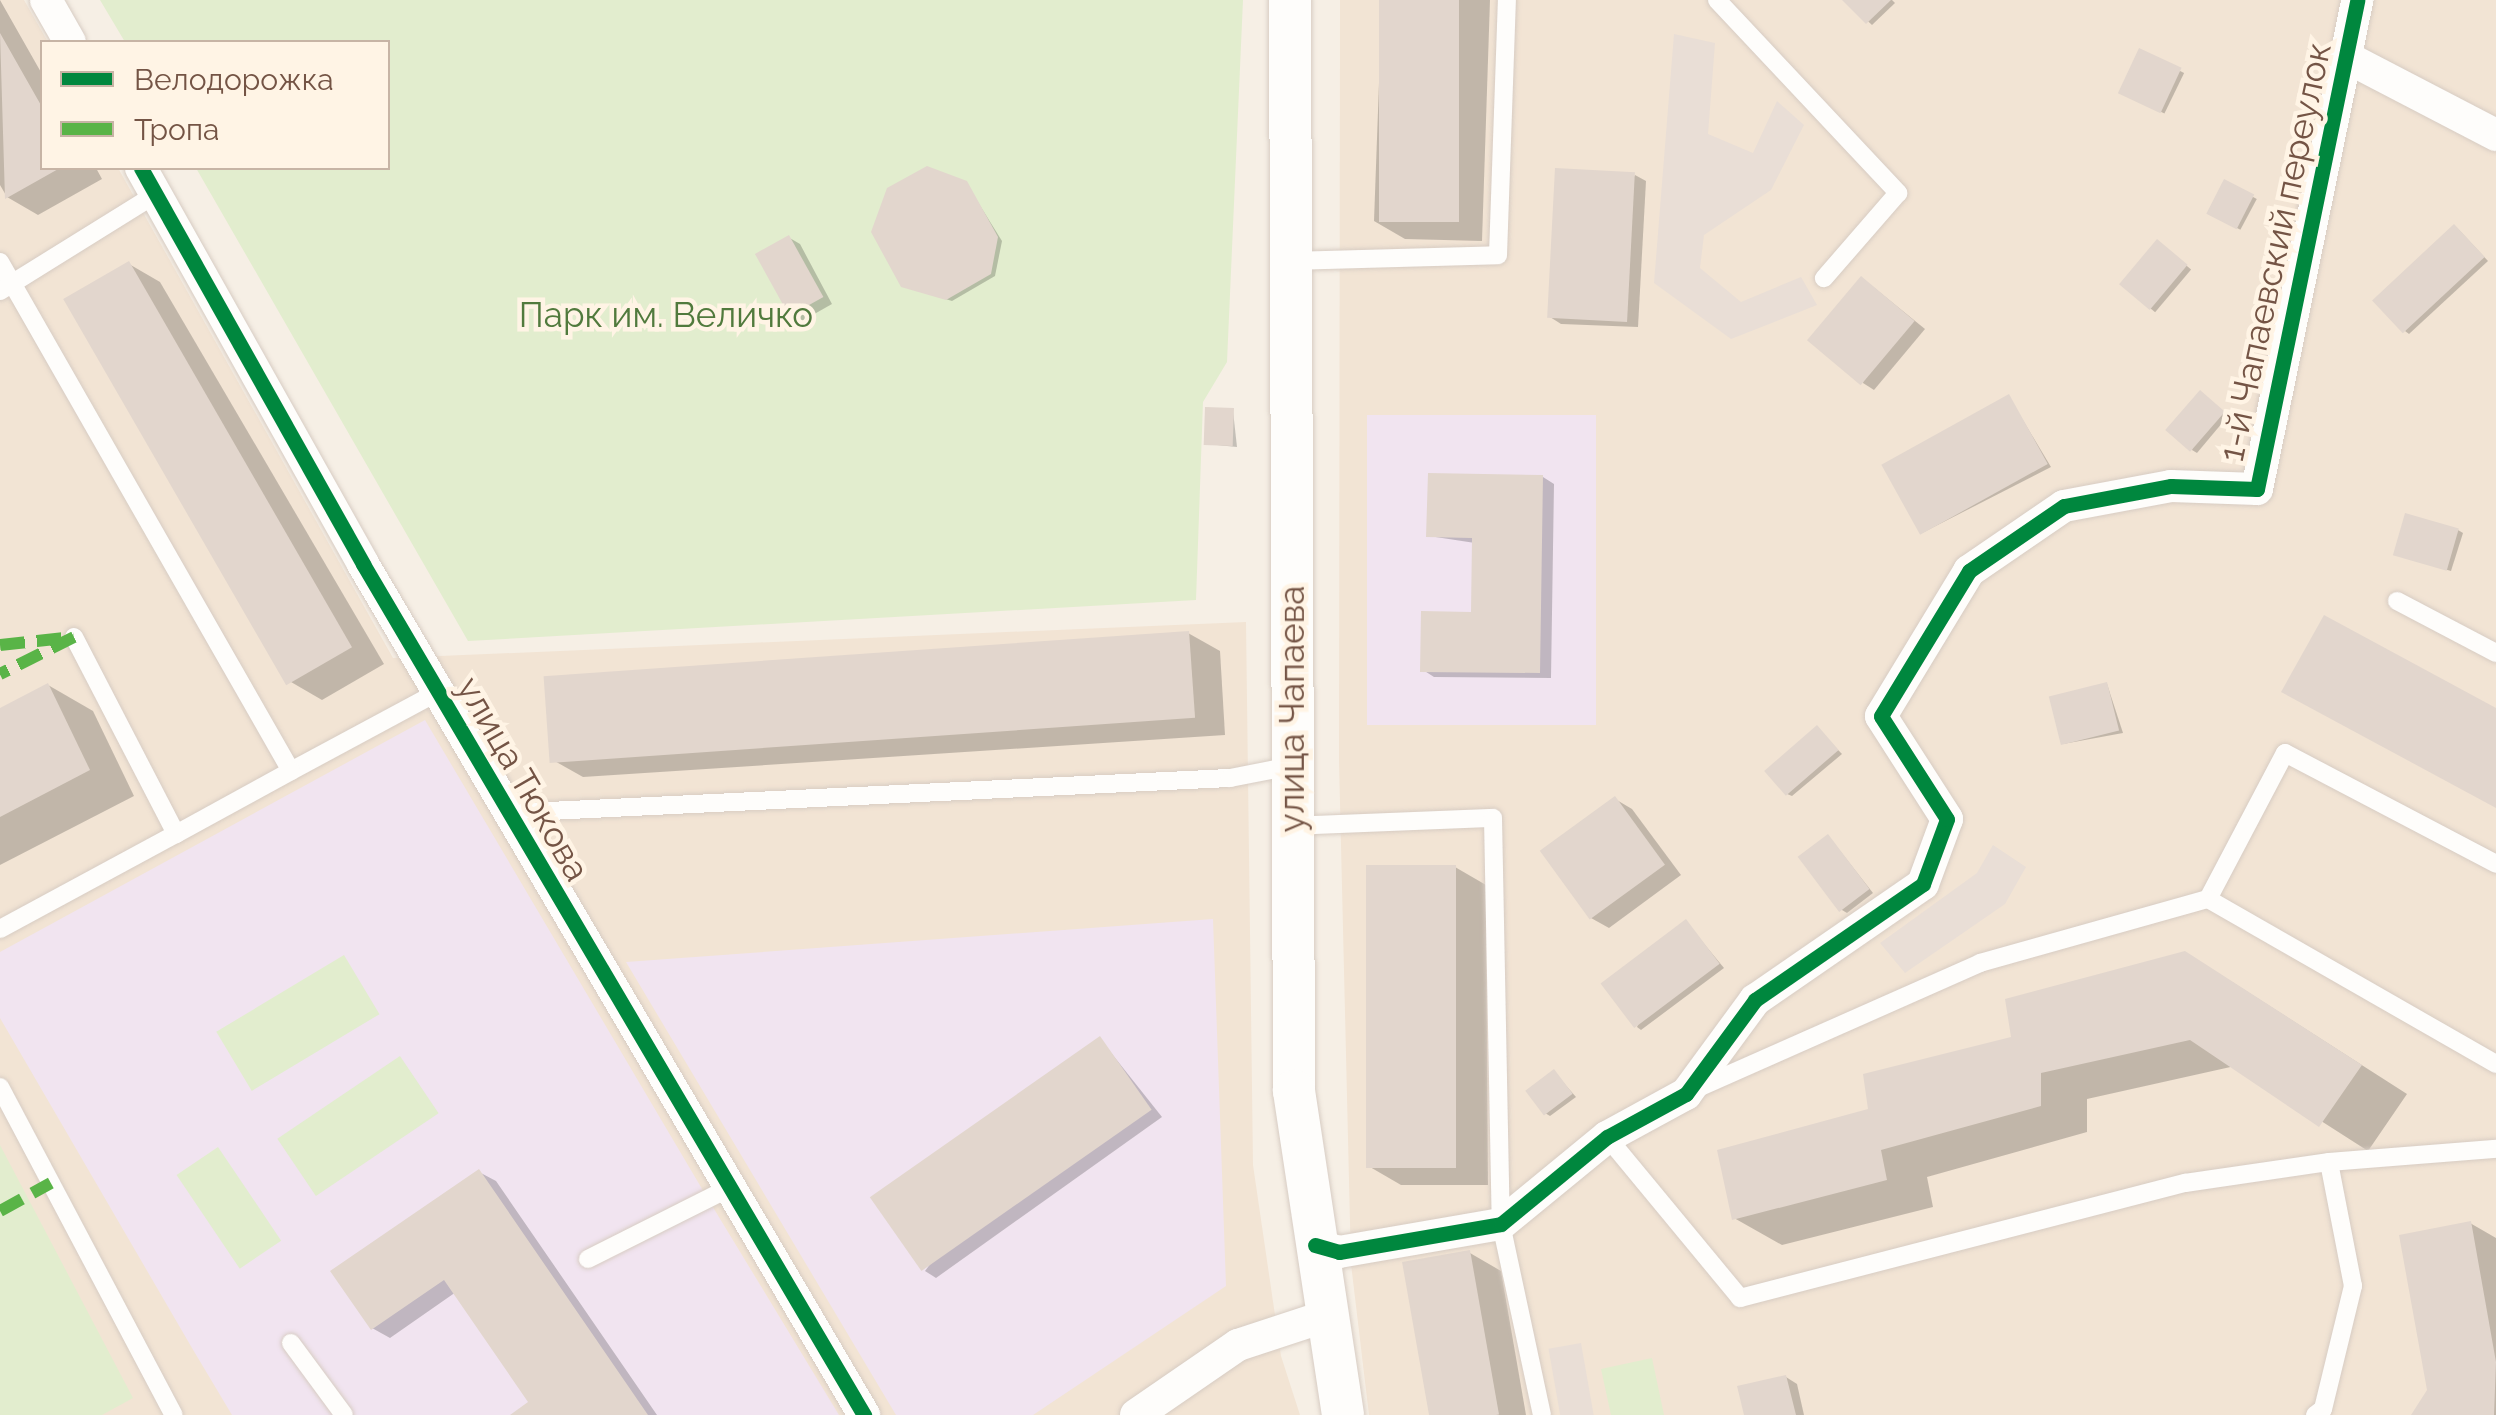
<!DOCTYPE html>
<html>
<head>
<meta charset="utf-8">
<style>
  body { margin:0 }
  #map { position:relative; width:2496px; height:1415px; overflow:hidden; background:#f6efe5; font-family:Raleway,sans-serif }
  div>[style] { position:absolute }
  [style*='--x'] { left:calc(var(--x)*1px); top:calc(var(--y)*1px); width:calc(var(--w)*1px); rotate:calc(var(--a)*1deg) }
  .residential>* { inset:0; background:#f2e4d4 }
  .industrial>* { inset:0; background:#e9ded6; transform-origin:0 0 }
  .education>* { inset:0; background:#f1e4f0; transform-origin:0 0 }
  .green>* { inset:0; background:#e2edce; transform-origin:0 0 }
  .shadow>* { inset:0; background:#0003; transform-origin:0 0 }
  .building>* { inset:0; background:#e2d6cd; transform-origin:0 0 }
  .roads { filter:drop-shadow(0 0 2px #d7ccc3) drop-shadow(0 0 2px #d7ccc3) }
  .service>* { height:18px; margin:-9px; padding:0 9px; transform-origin:9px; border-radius:9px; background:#fefdfb }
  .minor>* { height:32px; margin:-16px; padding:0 16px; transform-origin:16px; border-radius:16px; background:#fefdfb }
  .tertiary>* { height:42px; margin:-21px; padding:0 21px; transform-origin:21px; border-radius:21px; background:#fefdfb }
  .quiet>* { height:12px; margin-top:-6px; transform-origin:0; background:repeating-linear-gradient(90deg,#59b447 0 25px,transparent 0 37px) }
  .cycleway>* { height:15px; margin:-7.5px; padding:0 7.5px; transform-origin:7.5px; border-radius:7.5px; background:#00873e }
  span { translate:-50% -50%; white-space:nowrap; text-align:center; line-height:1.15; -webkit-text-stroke:9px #fff4e5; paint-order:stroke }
  .street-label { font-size:35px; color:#745445 }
  .park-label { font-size:35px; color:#517a3d }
  .legend { position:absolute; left:40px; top:40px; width:350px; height:130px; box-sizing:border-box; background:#fff4e5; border:2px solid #c7b4a5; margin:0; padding:12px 18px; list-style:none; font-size:30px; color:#745445 }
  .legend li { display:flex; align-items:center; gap:20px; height:50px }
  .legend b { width:50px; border:2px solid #c7b4a5 }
</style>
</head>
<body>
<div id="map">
  <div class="residential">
    <div style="clip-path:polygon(0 0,24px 0,48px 42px,42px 42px,42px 168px,118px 168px,393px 658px,1246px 622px,1253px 1165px,1281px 1356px,1300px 1415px,0 1415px)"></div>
    <div style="clip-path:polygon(1340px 0,2496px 0,2496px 1415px,1369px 1415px,1351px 1264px,1339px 761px)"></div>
  </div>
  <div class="industrial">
    <div style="clip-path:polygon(1674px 34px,1715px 43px,1708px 134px,1753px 153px,1777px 101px,1804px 125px,1771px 190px,1704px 235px,1700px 268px,1741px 302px,1801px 277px,1817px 305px,1731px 339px,1654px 283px)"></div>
    <div style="clip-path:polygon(1993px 845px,2026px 867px,2005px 904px,1905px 973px,1880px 943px,1977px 873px)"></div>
    <div style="left:1581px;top:1343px;width:73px;height:33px;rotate:80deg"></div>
  </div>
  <div class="education">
    <div style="left:1596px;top:415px;width:310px;height:229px;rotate:90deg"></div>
    <div style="clip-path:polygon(425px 720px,708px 1199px,839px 1415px,232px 1415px,192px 1348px,0 1018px,0 952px)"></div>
    <div style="clip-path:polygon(1213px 919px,1226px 1286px,1033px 1415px,896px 1415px,626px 962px)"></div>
  </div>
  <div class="green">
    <div style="clip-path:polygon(100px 0,1243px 0,1227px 362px,1203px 402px,1196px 600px,468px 641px,196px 168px,388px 168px,388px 42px,125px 42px)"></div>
    <div style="left:344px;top:955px;width:69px;height:149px;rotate:59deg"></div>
    <div style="left:400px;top:1056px;width:69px;height:148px;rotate:56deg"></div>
    <div style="clip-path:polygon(0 1145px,133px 1398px,102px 1415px,0 1415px)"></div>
    <div style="left:218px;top:1147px;width:113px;height:50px;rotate:56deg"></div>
    <div style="clip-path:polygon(1652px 1358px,1664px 1415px,1611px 1415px,1601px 1369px)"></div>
  </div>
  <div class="shadow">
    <div style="clip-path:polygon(0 0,42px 74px,42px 168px,96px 168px,102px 179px,38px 215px,7px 197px,0 185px)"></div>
    <div style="clip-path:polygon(1382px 0,1490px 0,1482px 241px,1405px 239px,1374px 221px)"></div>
    <div style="clip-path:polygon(1845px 0,1892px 0,1895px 3px,1872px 25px)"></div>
    <div style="left:2141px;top:52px;width:48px;height:45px;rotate:26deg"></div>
    <div style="clip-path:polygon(1635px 175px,1646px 181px,1638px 327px,1561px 324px,1550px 317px)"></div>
    <div style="left:2225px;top:182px;width:36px;height:35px;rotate:28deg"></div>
    <div style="clip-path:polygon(966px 183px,1002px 241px,995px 276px,952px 301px,909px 288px)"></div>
    <div style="clip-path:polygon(2459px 230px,2488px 261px,2409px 334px,2405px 331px)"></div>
    <div style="clip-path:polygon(788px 237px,800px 244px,832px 304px,802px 321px,791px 314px)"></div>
    <div style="left:2162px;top:245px;width:38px;height:56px;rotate:40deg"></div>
    <div style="clip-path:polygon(129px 264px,160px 282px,384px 664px,322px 700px,291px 682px)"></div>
    <div style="clip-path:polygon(1872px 286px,1925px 329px,1874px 390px,1863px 383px)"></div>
    <div style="clip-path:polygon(2205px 396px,2228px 416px,2197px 453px,2192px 450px)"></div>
    <div style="clip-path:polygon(2009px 397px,2051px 467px,1922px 533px)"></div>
    <div style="clip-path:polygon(1233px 411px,1237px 447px,1207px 444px)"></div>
    <div style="clip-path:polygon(1543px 477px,1554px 484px,1551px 678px,1434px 677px,1423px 670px,1473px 615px,1475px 543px,1429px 536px)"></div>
    <div style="clip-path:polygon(2458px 530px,2463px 533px,2451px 571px,2400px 556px)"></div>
    <div style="clip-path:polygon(1188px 633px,1220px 651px,1225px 735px,583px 777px,551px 759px)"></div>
    <div style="clip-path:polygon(2107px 684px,2123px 733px,2063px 744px)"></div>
    <div style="clip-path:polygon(48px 685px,93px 711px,134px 796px,0 865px,0 710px)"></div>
    <div style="clip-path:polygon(1817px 728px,1842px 754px,1792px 796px,1787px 794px)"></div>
    <div style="clip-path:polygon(1615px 799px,1632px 809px,1681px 875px,1609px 928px,1591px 918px)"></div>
    <div style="clip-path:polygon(1829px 837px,1873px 893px,1847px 913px,1842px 910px)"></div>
    <div style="clip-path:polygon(1455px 867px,1486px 885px,1488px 1185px,1401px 1185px,1370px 1167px)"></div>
    <div style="clip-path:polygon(1686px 922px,1724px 968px,1641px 1030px,1637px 1027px)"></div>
    <div style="clip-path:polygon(2232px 982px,2407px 1094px,2368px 1151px,2235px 1066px,2087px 1099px,2087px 1132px,1927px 1177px,1933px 1207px,1782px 1245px,1734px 1218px,1871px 1111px,2014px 1039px)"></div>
    <div style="clip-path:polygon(1100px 1039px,1162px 1117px,936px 1278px,925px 1271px)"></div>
    <div style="clip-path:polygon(1554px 1072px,1576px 1097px,1550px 1116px,1545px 1113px)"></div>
    <div style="clip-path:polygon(479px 1172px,496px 1181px,657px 1415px,514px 1415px,532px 1403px,456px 1292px,390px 1338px,372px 1328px)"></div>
    <div style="clip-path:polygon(2470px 1223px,2496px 1238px,2496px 1415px,2414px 1415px,2430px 1391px)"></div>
    <div style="clip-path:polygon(1470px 1253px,1501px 1271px,1526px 1415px,1430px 1415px)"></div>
    <div style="clip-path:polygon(1786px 1377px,1797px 1384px,1804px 1415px,1747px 1415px)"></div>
  </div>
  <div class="building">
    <div style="left:1379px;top:0;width:80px;height:222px"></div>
    <div style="clip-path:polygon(1842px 0,1891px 0,1866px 24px)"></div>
    <div style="clip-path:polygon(0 33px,42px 107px,42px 168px,60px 168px,5px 199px)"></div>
    <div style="left:2139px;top:48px;width:47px;height:50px;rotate:25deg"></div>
    <div style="clip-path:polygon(927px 166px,967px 181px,998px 237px,991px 274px,946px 300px,901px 287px,871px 232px,887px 188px)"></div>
    <div style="left:1555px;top:168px;width:80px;height:150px;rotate:3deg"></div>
    <div style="left:2224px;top:179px;width:34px;height:39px;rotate:27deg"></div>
    <div style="left:2454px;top:224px;width:45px;height:112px;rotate:47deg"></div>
    <div style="left:789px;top:235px;width:71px;height:39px;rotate:61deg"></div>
    <div style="left:2157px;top:239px;width:40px;height:59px;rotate:40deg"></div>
    <div style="left:129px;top:261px;width:446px;height:76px;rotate:60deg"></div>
    <div style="left:1861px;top:276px;width:70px;height:84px;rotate:40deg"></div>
    <div style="left:2200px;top:390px;width:33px;height:53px;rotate:41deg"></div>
    <div style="left:2009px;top:394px;width:80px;height:146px;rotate:61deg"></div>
    <div style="left:1205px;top:407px;width:29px;height:38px;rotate:2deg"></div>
    <div style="clip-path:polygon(1428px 473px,1543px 475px,1540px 673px,1420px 672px,1421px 611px,1471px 612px,1472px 538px,1426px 537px)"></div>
    <div style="left:2405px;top:513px;width:56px;height:44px;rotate:16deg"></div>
    <div style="clip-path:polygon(2324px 615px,2496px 708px,2496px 808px,2281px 692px)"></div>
    <div style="left:1189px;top:631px;width:87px;height:647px;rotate:86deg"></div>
    <div style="left:2107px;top:682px;width:50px;height:60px;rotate:76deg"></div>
    <div style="clip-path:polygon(48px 683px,90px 770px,0 817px,0 708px)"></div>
    <div style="left:1817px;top:725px;width:33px;height:70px;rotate:49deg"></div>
    <div style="left:1615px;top:796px;width:85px;height:93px;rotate:54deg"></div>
    <div style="left:1828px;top:834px;width:69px;height:38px;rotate:53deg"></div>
    <div style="left:1366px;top:865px;width:90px;height:303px"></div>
    <div style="left:1686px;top:919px;width:56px;height:107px;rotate:53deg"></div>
    <div style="clip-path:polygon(2185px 951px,2362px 1065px,2319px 1127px,2190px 1040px,2041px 1073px,2041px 1106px,1881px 1150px,1887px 1180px,1732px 1220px,1717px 1150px,1868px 1109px,1863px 1074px,2011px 1037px,2005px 999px)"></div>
    <div style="left:1100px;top:1036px;width:90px;height:281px;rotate:55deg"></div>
    <div style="left:1554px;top:1069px;width:31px;height:36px;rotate:53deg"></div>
    <div style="clip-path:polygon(479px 1169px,648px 1415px,510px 1415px,528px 1402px,444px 1280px,371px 1330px,330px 1271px)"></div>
    <div style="clip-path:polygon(2471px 1221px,2496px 1362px,2494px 1415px,2411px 1415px,2427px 1390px,2399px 1235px)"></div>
    <div style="left:1470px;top:1250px;width:167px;height:69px;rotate:80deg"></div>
    <div style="clip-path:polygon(1786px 1375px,1796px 1415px,1744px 1415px,1737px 1386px)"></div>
  </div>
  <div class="roads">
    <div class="service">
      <div style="--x:1717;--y:0;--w:265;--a:46.8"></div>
      <div style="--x:1898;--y:193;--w:113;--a:131"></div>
      <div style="--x:1289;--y:261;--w:209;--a:-1.6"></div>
      <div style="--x:1498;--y:255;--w:255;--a:-88"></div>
      <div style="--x:0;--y:262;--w:586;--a:60.24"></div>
      <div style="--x:291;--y:771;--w:167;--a:-28.3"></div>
      <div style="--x:0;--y:291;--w:184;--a:-31.9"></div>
      <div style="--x:2397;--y:601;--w:112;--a:27.7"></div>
      <div style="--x:74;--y:637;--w:222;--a:62.6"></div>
      <div style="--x:176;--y:834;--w:131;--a:-28.7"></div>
      <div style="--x:508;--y:813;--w:723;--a:-2.78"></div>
      <div style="--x:1230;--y:778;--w:62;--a:-11.1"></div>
      <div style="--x:1292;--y:826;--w:201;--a:-2.3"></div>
      <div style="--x:1493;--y:818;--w:406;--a:88.9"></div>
      <div style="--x:1501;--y:1224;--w:195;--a:77.9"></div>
      <div style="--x:2208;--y:899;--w:165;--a:-62.2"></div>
      <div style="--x:2285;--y:753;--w:238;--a:27.7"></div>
      <div style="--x:0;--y:929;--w:200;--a:-28.4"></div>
      <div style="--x:0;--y:1087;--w:371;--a:62.1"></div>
      <div style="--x:1696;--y:1089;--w:311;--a:-23.9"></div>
      <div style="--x:1980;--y:963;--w:237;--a:-15.7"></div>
      <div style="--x:2208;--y:899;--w:332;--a:29.8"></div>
      <div style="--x:1607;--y:1137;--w:209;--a:50.4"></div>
      <div style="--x:1740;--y:1298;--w:460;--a:-14.5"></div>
      <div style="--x:2185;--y:1183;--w:146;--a:-8.3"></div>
      <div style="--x:2329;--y:1162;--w:168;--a:-4.5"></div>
      <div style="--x:588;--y:1259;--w:156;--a:-26.7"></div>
      <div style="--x:291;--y:1343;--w:89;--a:53.6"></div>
      <div style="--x:2315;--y:1415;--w:10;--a:-37"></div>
      <div style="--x:2323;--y:1409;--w:127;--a:-76.3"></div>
      <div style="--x:2353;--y:1286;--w:126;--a:-101"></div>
    </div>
    <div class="minor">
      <div style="--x:46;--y:0;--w:48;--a:60.3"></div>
      <div style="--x:2346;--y:57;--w:169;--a:27.5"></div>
      <div style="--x:141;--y:168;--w:454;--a:60.7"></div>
      <div style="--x:363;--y:564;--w:988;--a:59.51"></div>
      <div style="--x:1315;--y:1245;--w:25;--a:16"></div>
      <div style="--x:1339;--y:1252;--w:164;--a:-9.8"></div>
      <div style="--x:1501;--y:1224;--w:137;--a:-39.4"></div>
      <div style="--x:1607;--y:1137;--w:90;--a:-28.6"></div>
      <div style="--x:1686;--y:1094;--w:117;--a:-53.7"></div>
      <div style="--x:1755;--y:1000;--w:204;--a:-34.6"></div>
      <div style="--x:1923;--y:884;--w:69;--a:-69.7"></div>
      <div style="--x:1947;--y:819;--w:122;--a:-122.7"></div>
      <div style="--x:1881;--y:716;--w:170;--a:-58.7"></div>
      <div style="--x:1969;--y:571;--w:115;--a:-34.4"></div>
      <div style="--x:2064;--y:506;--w:109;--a:-10.6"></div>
      <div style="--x:2171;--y:486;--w:86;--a:2"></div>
      <div style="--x:2257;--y:489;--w:499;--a:-78.4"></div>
      <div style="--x:1136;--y:1415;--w:124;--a:-34.5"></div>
      <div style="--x:1238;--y:1345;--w:96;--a:-18.2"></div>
    </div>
    <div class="tertiary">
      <div style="--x:1290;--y:0;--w:1091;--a:89.79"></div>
      <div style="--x:1294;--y:1091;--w:328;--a:81.4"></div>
    </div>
  </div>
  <div class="quiet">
    <div style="--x:0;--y:645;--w:74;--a:-6.2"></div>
    <div style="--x:74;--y:637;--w:83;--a:153.4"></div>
    <div style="--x:0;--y:1211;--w:58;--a:-28.8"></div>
  </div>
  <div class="cycleway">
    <div style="--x:141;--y:168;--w:454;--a:60.7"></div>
    <div style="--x:363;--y:564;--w:988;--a:59.51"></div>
    <div style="--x:1315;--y:1245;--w:25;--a:16"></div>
    <div style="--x:1339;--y:1252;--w:164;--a:-9.8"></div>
    <div style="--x:1501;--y:1224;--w:137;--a:-39.4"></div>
    <div style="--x:1607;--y:1137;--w:90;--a:-28.6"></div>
    <div style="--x:1686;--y:1094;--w:117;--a:-53.7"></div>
    <div style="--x:1755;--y:1000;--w:204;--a:-34.6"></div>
    <div style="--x:1923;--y:884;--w:69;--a:-69.7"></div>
    <div style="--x:1947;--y:819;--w:122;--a:-122.7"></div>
    <div style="--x:1881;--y:716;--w:170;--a:-58.7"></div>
    <div style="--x:1969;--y:571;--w:115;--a:-34.4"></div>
    <div style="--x:2064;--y:506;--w:109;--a:-10.6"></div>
    <div style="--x:2171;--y:486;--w:86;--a:2"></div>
    <div style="--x:2257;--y:489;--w:499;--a:-78.4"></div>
  </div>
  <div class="street-label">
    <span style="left:2275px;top:252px;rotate:-78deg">1-й Чапаевский переулок</span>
    <span style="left:1292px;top:709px;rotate:-90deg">улица Чапаева</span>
    <span style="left:523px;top:779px;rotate:60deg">улица Тюкова</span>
  </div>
  <div class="park-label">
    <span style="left:666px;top:315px">Парк им. Величко</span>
  </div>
  <ul class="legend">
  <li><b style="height:12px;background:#00873e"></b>Велодорожка</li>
  <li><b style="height:12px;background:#59b447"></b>Тропа</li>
  </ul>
</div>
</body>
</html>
